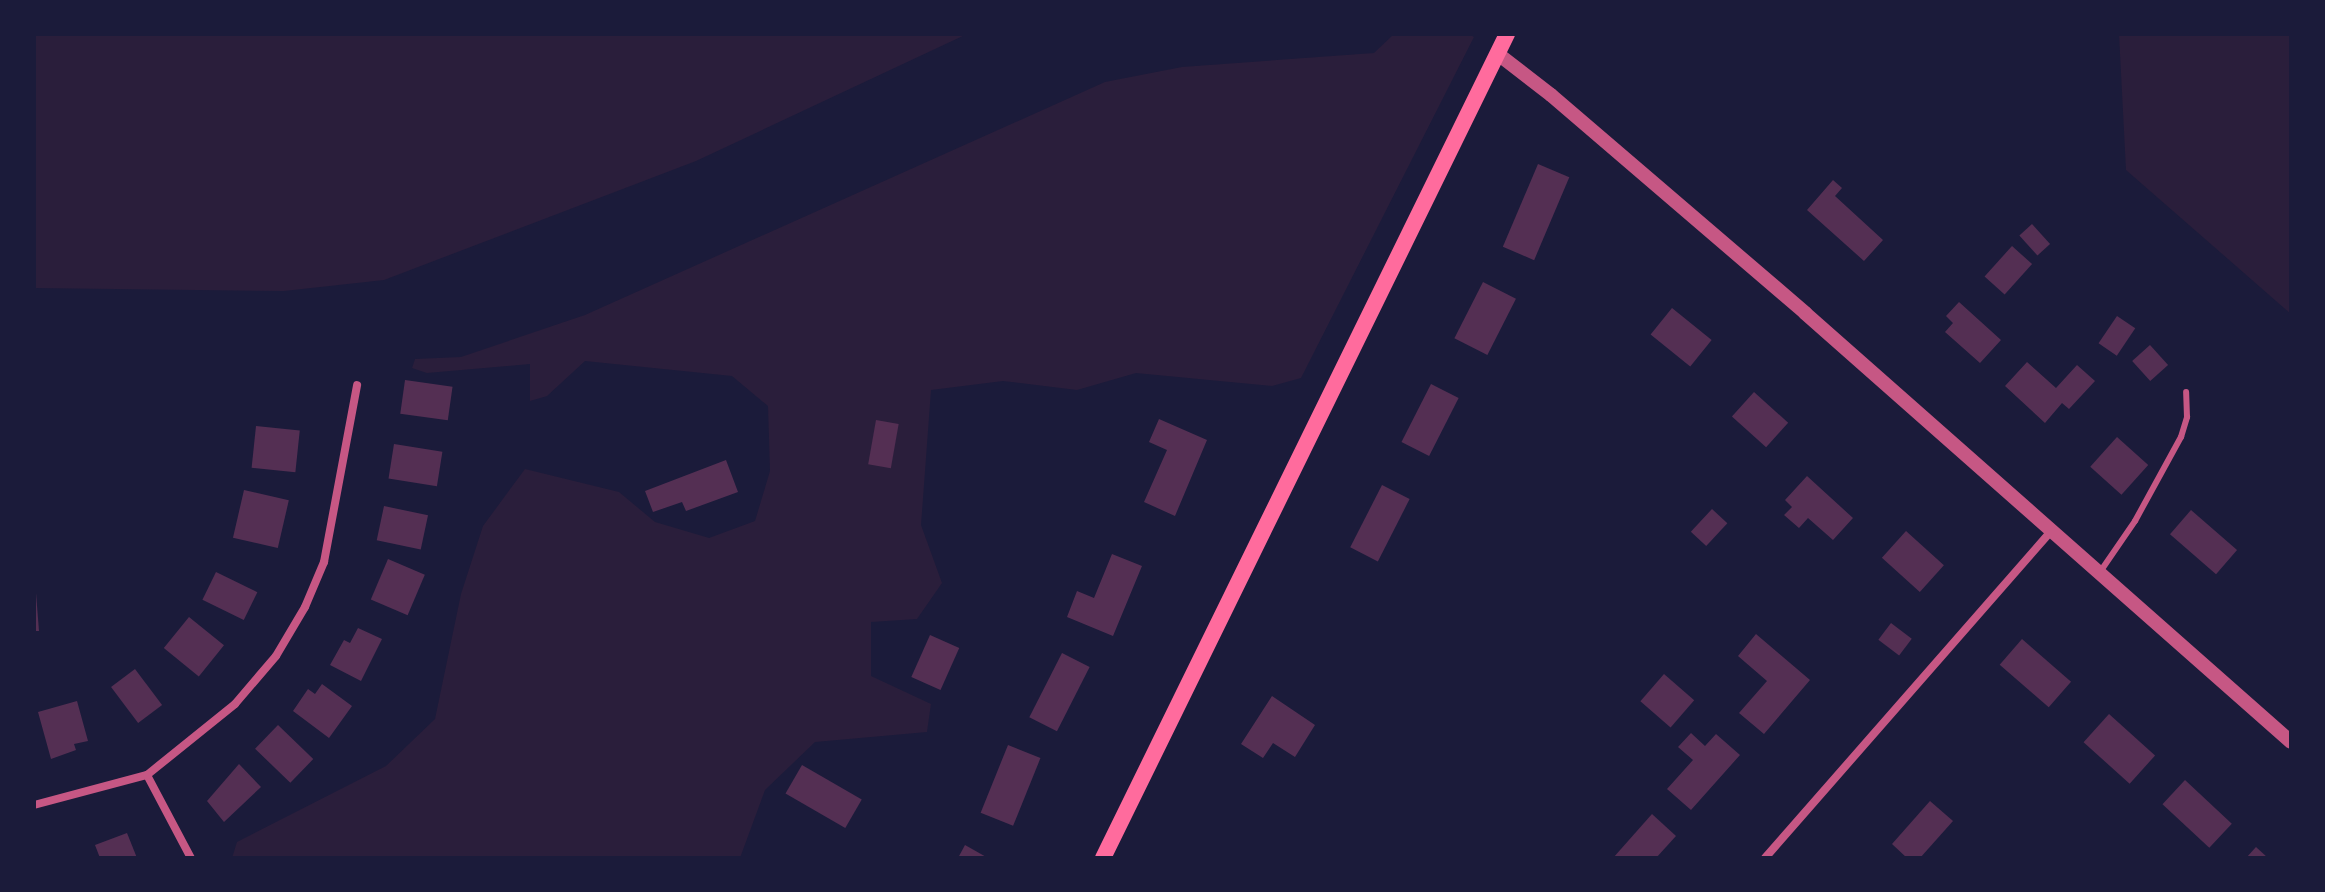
<!DOCTYPE html>
<html>
<head>
<meta charset="utf-8">
<style>
  body { margin:0 }
  #map { position:relative; width:2325px; height:892px; overflow:hidden; background:#1b1b3a; font-family:"DM Sans",sans-serif }
  div>[style] { position:absolute }
  [style*='--x'] { left:calc(var(--x)*1px); top:calc(var(--y)*1px); width:calc(var(--w)*1px); rotate:calc(var(--a)*1deg) }
  .green>* { inset:0; background:#2a1e3b }
  .building>* { inset:0; background:#542f53; transform-origin:0 0 }
  .service>* { height:6px; margin:-3px; padding:0 3px; transform-origin:3px; border-radius:3px; background:#c65784 }
  .minor>* { height:8px; margin:-4px; padding:0 4px; transform-origin:4px; border-radius:4px; background:#c65784 }
  .tertiary>* { height:14px; margin:-7px; padding:0 7px; transform-origin:7px; border-radius:7px; background:#c65784 }
  .secondary>* { height:16px; margin:-8px; padding:0 8px; transform-origin:8px; border-radius:8px; background:#ff6b9d }
  span { translate:-50% -50%; white-space:nowrap; text-align:center; line-height:1.15; -webkit-text-stroke:6px #1b1b3a; paint-order:stroke }
  .frame { position:absolute; inset:0; border:36px solid #1b1b3a; pointer-events:none }
</style>
</head>
<body>
<div id="map">
  <div class="green">
    <div style="clip-path:polygon(34px 34px,967px 34px,696px 161px,384px 280px,284px 291px,34px 288px)"></div>
    <div style="clip-path:polygon(1394px 34px,1469px 34px,1474px 37px,1301px 378px,1272px 386px,1136px 373px,1077px 390px,1003px 381px,931px 390px,921px 525px,942px 583px,917px 619px,871px 622px,871px 676px,931px 704px,927px 732px,815px 742px,765px 790px,740px 858px,232px 858px,237px 842px,386px 766px,435px 719px,461px 594px,483px 526px,525px 469px,619px 492px,655px 522px,709px 538px,755px 521px,770px 471px,768px 406px,732px 376px,585px 361px,547px 396px,530px 401px,530px 364px,427px 373px,412px 368px,415px 359px,461px 357px,585px 315px,1105px 82px,1182px 67px,1374px 53px)"></div>
    <div style="clip-path:polygon(2119px 34px,2291px 34px,2291px 314px,2126px 170px)"></div>
  </div>
  <div class="building">
    <div style="left:1538px;top:164px;width:34px;height:90px;rotate:23deg"></div>
    <div style="clip-path:polygon(1833px 180px,1842px 188px,1835px 196px,1883px 240px,1864px 261px,1807px 210px)"></div>
    <div style="left:2032px;top:224px;width:27px;height:17px;rotate:48deg"></div>
    <div style="left:2012px;top:246px;width:27px;height:41px;rotate:42deg"></div>
    <div style="left:1483px;top:282px;width:37px;height:63px;rotate:27deg"></div>
    <div style="clip-path:polygon(1959px 302px,2001px 340px,1980px 363px,1945px 332px,1953px 323px,1946px 316px)"></div>
    <div style="left:1672px;top:308px;width:51px;height:34px;rotate:39deg"></div>
    <div style="left:2117px;top:316px;width:22px;height:33px;rotate:34deg"></div>
    <div style="left:2150px;top:345px;width:27px;height:24px;rotate:48deg"></div>
    <div style="clip-path:polygon(2027px 362px,2056px 388px,2077px 365px,2095px 381px,2069px 409px,2062px 403px,2045px 423px,2005px 386px)"></div>
    <div style="left:405px;top:380px;width:48px;height:34px;rotate:8deg"></div>
    <div style="left:1431px;top:384px;width:31px;height:65px;rotate:27deg"></div>
    <div style="left:1754px;top:392px;width:46px;height:33px;rotate:42deg"></div>
    <div style="clip-path:polygon(1159px 419px,1207px 440px,1175px 516px,1144px 502px,1167px 450px,1149px 442px)"></div>
    <div style="left:876px;top:420px;width:23px;height:45px;rotate:10deg"></div>
    <div style="left:256px;top:426px;width:44px;height:42px;rotate:6deg"></div>
    <div style="left:2117px;top:437px;width:42px;height:40px;rotate:42deg"></div>
    <div style="left:394px;top:444px;width:49px;height:35px;rotate:9deg"></div>
    <div style="clip-path:polygon(726px 460px,738px 492px,686px 511px,682px 502px,653px 512px,645px 491px)"></div>
    <div style="clip-path:polygon(1807px 476px,1853px 518px,1833px 540px,1808px 518px,1799px 528px,1784px 515px,1792px 507px,1785px 500px)"></div>
    <div style="left:1382px;top:485px;width:31px;height:70px;rotate:27deg"></div>
    <div style="left:244px;top:490px;width:46px;height:49px;rotate:13deg"></div>
    <div style="left:384px;top:506px;width:45px;height:35px;rotate:12deg"></div>
    <div style="left:1712px;top:509px;width:21px;height:31px;rotate:43deg"></div>
    <div style="left:2191px;top:510px;width:61px;height:32px;rotate:41deg"></div>
    <div style="left:1906px;top:531px;width:51px;height:36px;rotate:42deg"></div>
    <div style="clip-path:polygon(1112px 554px,1142px 566px,1113px 636px,1067px 617px,1077px 591px,1094px 598px)"></div>
    <div style="left:388px;top:559px;width:40px;height:44px;rotate:23deg"></div>
    <div style="left:216px;top:572px;width:46px;height:31px;rotate:26deg"></div>
    <div style="clip-path:polygon(34px 593px,36px 593px,39px 631px,34px 631px)"></div>
    <div style="left:189px;top:617px;width:45px;height:40px;rotate:39deg"></div>
    <div style="left:1891px;top:623px;width:26px;height:21px;rotate:37deg"></div>
    <div style="clip-path:polygon(358px 628px,382px 639px,361px 681px,330px 665px,344px 640px,350px 643px)"></div>
    <div style="clip-path:polygon(1756px 634px,1810px 680px,1764px 734px,1739px 713px,1767px 681px,1738px 656px)"></div>
    <div style="left:930px;top:635px;width:32px;height:46px;rotate:24deg"></div>
    <div style="left:2022px;top:639px;width:65px;height:34px;rotate:41deg"></div>
    <div style="left:1062px;top:653px;width:31px;height:72px;rotate:27deg"></div>
    <div style="left:135px;top:669px;width:45px;height:30px;rotate:53deg"></div>
    <div style="left:1664px;top:674px;width:40px;height:36px;rotate:41deg"></div>
    <div style="clip-path:polygon(322px 684px,352px 706px,329px 738px,293px 711px,308px 689px,315px 694px)"></div>
    <div style="clip-path:polygon(1272px 696px,1315px 725px,1295px 757px,1273px 743px,1263px 758px,1241px 744px)"></div>
    <div style="clip-path:polygon(77px 701px,88px 741px,74px 744px,76px 750px,51px 759px,38px 712px)"></div>
    <div style="left:2109px;top:714px;width:62px;height:38px;rotate:42deg"></div>
    <div style="left:278px;top:725px;width:49px;height:33px;rotate:44deg"></div>
    <div style="clip-path:polygon(1691px 733px,1705px 746px,1716px 734px,1740px 755px,1691px 810px,1667px 789px,1693px 760px,1678px 747px)"></div>
    <div style="left:1008px;top:745px;width:35px;height:73px;rotate:22deg"></div>
    <div style="clip-path:polygon(239px 764px,261px 787px,224px 822px,207px 801px)"></div>
    <div style="left:802px;top:765px;width:69px;height:33px;rotate:30deg"></div>
    <div style="left:2185px;top:780px;width:64px;height:33px;rotate:43deg"></div>
    <div style="clip-path:polygon(1930px 801px,1953px 821px,1920px 858px,1907px 858px,1892px 844px)"></div>
    <div style="clip-path:polygon(1652px 814px,1676px 836px,1656px 858px,1613px 858px)"></div>
    <div style="clip-path:polygon(127px 833px,137px 858px,100px 858px,95px 845px)"></div>
    <div style="clip-path:polygon(965px 845px,988px 858px,958px 858px)"></div>
    <div style="clip-path:polygon(2256px 847px,2268px 858px,2246px 858px)"></div>
  </div>
  <div class="service">
    <div style="--x:2100;--y:572;--w:62;--a:-55.5"></div>
    <div style="--x:2135;--y:521;--w:96;--a:-61.3"></div>
    <div style="--x:2181;--y:437;--w:21;--a:-73"></div>
    <div style="--x:2187;--y:417;--w:25;--a:-92"></div>
  </div>
  <div class="minor">
    <div style="--x:147;--y:775;--w:94;--a:62.1"></div>
    <div style="--x:34;--y:805;--w:117;--a:-14.9"></div>
    <div style="--x:147;--y:775;--w:113;--a:-38.9"></div>
    <div style="--x:235;--y:704;--w:63;--a:-49.5"></div>
    <div style="--x:276;--y:656;--w:57;--a:-59.4"></div>
    <div style="--x:305;--y:607;--w:49;--a:-67.1"></div>
    <div style="--x:324;--y:562;--w:180;--a:-79.4"></div>
    <div style="--x:1765;--y:858;--w:436;--a:-48.8"></div>
  </div>
  <div class="tertiary">
    <div style="--x:1498;--y:54;--w:67;--a:37.7"></div>
    <div style="--x:1551;--y:95;--w:335;--a:40.6"></div>
    <div style="--x:1805;--y:313;--w:648;--a:41.44"></div>
  </div>
  <div class="secondary">
    <div style="--x:1103;--y:858;--w:918;--a:-63.88"></div>
  </div>
  <div class="frame"></div>
</div>
</body>
</html>
